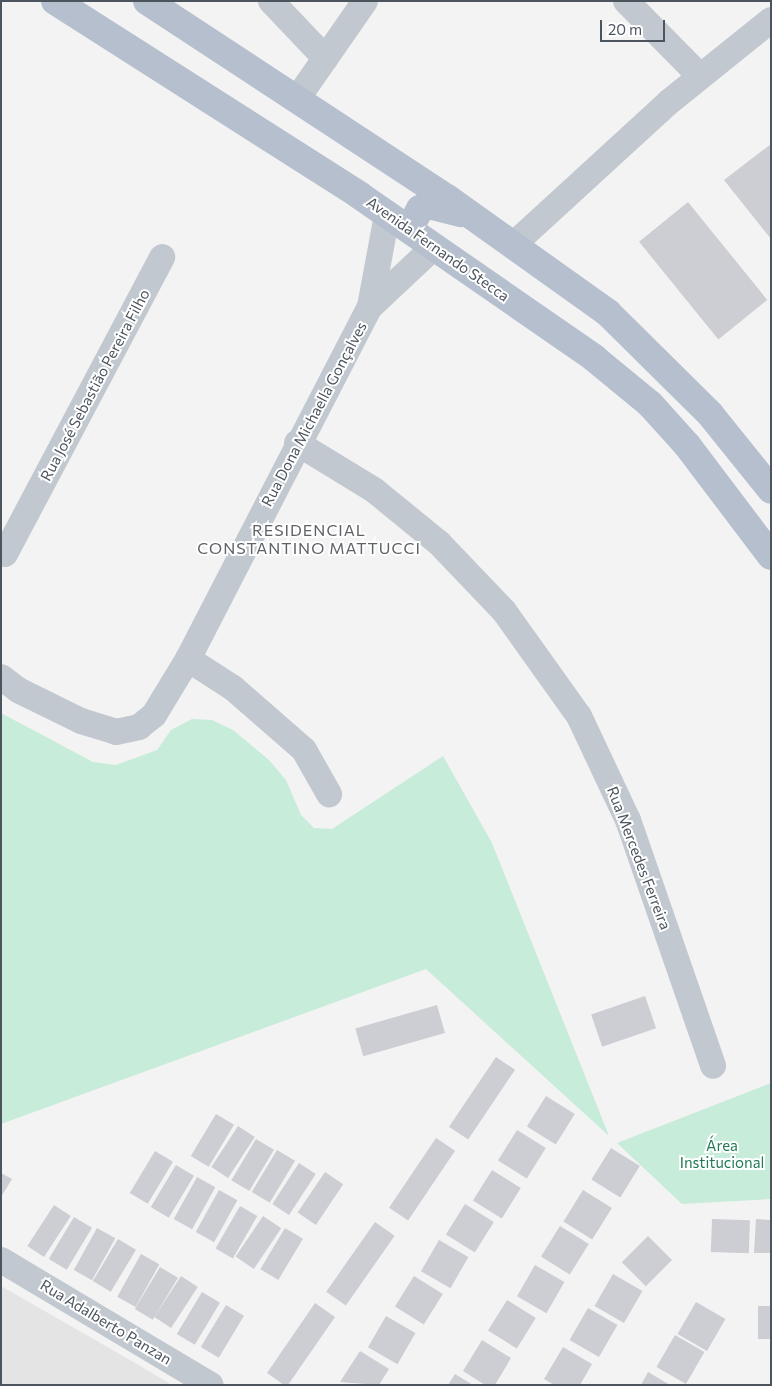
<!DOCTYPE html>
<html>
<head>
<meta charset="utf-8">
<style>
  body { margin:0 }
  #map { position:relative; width:772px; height:1386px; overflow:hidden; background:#f4f3f3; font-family:Commissioner,sans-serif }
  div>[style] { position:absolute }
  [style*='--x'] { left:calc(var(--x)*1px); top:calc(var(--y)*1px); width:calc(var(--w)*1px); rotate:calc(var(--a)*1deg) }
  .education>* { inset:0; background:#e5e4e4 }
  .green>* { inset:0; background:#c7ecd9 }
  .building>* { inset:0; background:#cdced4; transform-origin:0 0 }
  .minor>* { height:26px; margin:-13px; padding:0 13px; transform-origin:13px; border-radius:13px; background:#c2c8cf }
  .major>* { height:28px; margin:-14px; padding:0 14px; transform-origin:14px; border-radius:14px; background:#b5bfce }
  span { translate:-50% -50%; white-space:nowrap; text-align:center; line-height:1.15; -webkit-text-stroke:4px #fff; paint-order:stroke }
  .street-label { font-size:15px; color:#4c545e }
  .park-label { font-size:15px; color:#227a57 }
  .neighbourhood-label { font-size:16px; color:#5f6266; letter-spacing:1px }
  .frame { position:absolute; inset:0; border:2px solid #4c545e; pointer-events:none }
  .scale { position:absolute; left:600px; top:20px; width:65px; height:22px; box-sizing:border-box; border:2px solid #4c545e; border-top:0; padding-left:6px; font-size:15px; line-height:18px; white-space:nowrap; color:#4c545e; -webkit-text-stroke:4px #fff; paint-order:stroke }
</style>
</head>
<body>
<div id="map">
  <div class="education">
    <div style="clip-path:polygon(1px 1286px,137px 1364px,172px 1385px,1px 1385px)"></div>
  </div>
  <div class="green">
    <div style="clip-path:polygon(1px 713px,93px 762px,116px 765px,157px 750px,171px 730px,192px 719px,212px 720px,233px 730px,270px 761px,286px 780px,301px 815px,314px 828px,332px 829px,443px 756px,492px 843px,609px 1136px,426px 969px,1px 1124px)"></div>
    <div style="clip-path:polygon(771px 1083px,771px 1199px,682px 1204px,617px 1143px)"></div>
  </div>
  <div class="building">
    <div style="clip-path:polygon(771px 144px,771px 239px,724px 180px)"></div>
    <div style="left:688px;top:202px;width:126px;height:63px;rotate:51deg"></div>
    <div style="left:645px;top:996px;width:34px;height:57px;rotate:71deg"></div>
    <div style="left:437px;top:1005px;width:29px;height:85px;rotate:74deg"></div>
    <div style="left:496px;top:1057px;width:23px;height:84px;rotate:34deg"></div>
    <div style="left:546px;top:1096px;width:34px;height:36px;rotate:32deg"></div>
    <div style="left:216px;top:1114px;width:21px;height:49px;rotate:31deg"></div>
    <div style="left:238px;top:1126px;width:20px;height:49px;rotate:33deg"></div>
    <div style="left:517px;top:1130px;width:34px;height:36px;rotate:32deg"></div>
    <div style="left:436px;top:1138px;width:23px;height:84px;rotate:34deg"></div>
    <div style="left:256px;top:1139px;width:21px;height:48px;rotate:31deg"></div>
    <div style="left:611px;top:1148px;width:34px;height:37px;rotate:32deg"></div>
    <div style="left:277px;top:1150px;width:21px;height:49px;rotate:31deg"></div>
    <div style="left:155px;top:1151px;width:21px;height:49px;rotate:31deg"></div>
    <div style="left:299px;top:1163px;width:20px;height:49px;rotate:33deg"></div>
    <div style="left:176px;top:1165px;width:21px;height:49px;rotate:31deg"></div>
    <div style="left:492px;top:1170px;width:34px;height:36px;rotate:32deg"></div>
    <div style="left:325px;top:1172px;width:22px;height:49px;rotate:34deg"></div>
    <div style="clip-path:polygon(1px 1173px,12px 1179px,1px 1197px)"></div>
    <div style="left:197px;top:1177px;width:21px;height:48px;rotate:29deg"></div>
    <div style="left:219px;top:1190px;width:21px;height:48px;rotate:29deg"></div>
    <div style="left:583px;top:1190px;width:34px;height:37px;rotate:32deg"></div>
    <div style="left:465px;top:1204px;width:34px;height:36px;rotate:32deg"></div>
    <div style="left:54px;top:1205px;width:20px;height:49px;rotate:33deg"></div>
    <div style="left:240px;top:1206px;width:20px;height:49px;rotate:30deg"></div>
    <div style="left:263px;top:1216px;width:22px;height:49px;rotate:34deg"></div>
    <div style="left:74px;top:1217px;width:21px;height:49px;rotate:31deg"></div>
    <div style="left:712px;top:1219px;width:38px;height:33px;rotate:2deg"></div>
    <div style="clip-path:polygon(756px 1219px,771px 1220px,771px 1253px,754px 1253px)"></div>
    <div style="left:375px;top:1222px;width:24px;height:85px;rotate:35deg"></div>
    <div style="left:560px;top:1226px;width:34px;height:36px;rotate:32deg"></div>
    <div style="left:97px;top:1228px;width:21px;height:48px;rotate:29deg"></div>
    <div style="left:285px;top:1228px;width:21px;height:48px;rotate:31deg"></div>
    <div style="left:648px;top:1236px;width:34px;height:37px;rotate:45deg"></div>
    <div style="left:118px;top:1239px;width:21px;height:49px;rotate:31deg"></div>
    <div style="left:439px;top:1240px;width:34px;height:36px;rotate:30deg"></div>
    <div style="left:141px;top:1254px;width:21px;height:49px;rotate:29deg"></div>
    <div style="left:535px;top:1265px;width:34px;height:36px;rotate:30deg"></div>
    <div style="left:160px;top:1267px;width:21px;height:49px;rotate:31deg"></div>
    <div style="left:613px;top:1274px;width:34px;height:37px;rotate:30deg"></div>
    <div style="left:181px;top:1276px;width:20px;height:49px;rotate:33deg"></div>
    <div style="left:414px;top:1276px;width:34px;height:36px;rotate:32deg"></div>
    <div style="left:202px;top:1292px;width:21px;height:49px;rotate:31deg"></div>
    <div style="left:507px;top:1300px;width:34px;height:36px;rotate:32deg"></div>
    <div style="left:696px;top:1302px;width:34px;height:37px;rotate:30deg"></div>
    <div style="clip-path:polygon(315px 1303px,335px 1317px,288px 1385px,284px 1385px,267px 1373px)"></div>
    <div style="left:226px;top:1305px;width:21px;height:49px;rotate:31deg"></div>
    <div style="left:758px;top:1306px;width:13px;height:33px"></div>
    <div style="left:588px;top:1308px;width:34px;height:37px;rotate:30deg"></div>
    <div style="left:386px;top:1316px;width:34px;height:36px;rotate:30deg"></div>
    <div style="left:675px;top:1335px;width:34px;height:37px;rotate:30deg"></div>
    <div style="clip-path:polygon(482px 1340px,511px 1358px,495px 1385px,485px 1385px,463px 1371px)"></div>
    <div style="clip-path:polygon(563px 1347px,592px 1364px,580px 1385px,554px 1385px,544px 1379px)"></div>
    <div style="clip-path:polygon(360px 1351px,389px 1369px,379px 1385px,340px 1382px)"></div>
    <div style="clip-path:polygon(648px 1372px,670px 1385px,641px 1385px)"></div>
    <div style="clip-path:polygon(455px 1374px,473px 1385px,448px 1385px)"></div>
  </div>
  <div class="minor">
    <div style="--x:271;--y:1;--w:79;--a:46.5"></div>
    <div style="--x:626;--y:1;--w:104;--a:45.4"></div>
    <div style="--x:297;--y:99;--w:119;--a:-55.2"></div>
    <div style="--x:387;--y:215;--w:94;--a:100.5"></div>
    <div style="--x:370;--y:307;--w:88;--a:-43.2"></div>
    <div style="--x:513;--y:245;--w:212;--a:-42.5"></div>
    <div style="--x:669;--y:102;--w:131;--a:-38.8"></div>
    <div style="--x:297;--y:443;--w:90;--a:31.4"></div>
    <div style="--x:374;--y:490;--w:84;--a:39.2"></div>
    <div style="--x:439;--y:543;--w:94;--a:46.3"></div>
    <div style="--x:504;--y:611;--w:129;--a:54.5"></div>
    <div style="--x:579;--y:716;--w:115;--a:64.8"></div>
    <div style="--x:628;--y:820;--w:260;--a:70.9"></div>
    <div style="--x:5;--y:554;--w:336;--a:-62.1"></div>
    <div style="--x:188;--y:659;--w:54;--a:32.8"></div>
    <div style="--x:233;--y:688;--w:94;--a:41.1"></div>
    <div style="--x:304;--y:750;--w:51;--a:60.4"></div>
    <div style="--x:1;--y:677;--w:21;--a:37"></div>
    <div style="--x:18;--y:690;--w:70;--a:26.2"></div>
    <div style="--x:81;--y:721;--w:37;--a:17"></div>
    <div style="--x:116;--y:732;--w:24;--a:-12"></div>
    <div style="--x:139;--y:727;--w:19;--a:-39"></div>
    <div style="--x:154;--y:715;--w:66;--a:-58.7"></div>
    <div style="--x:188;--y:659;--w:396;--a:-62.7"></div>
    <div style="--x:1;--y:1260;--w:244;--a:30.8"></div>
  </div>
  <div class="major">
    <div style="--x:55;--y:1;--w:361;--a:32.5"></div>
    <div style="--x:359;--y:195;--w:286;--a:34.7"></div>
    <div style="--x:594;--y:358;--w:72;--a:39.4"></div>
    <div style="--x:650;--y:404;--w:55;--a:47.9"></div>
    <div style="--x:687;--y:445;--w:139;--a:52.9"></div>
    <div style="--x:147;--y:1;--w:359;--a:33.3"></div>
    <div style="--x:447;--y:198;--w:198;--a:35.5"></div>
    <div style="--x:608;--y:313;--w:144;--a:44.7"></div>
    <div style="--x:710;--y:414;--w:97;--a:51.2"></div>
    <div style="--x:409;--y:229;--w:23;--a:-61"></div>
    <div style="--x:420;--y:209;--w:9;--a:-27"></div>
    <div style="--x:428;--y:205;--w:34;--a:14"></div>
  </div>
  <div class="street-label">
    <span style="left:438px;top:249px;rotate:35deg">Avenida Fernando Stecca</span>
    <span style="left:95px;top:385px;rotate:-62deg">Rua José Sebastião Pereira Filho</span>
    <span style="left:314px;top:414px;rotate:-62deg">Rua Dona Michaella Gonçalves</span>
    <span style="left:639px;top:858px;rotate:69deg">Rua Mercedes Ferreira</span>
    <span style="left:106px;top:1322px;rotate:31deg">Rua Adalberto Panzan</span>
  </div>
  <div class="park-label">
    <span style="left:722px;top:1154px">Área<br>Institucional</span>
  </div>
  <div class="neighbourhood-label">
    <span style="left:309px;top:539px">RESIDENCIAL<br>CONSTANTINO MATTUCCI</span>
  </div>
  <div class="frame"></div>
  <div class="scale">20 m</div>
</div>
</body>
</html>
